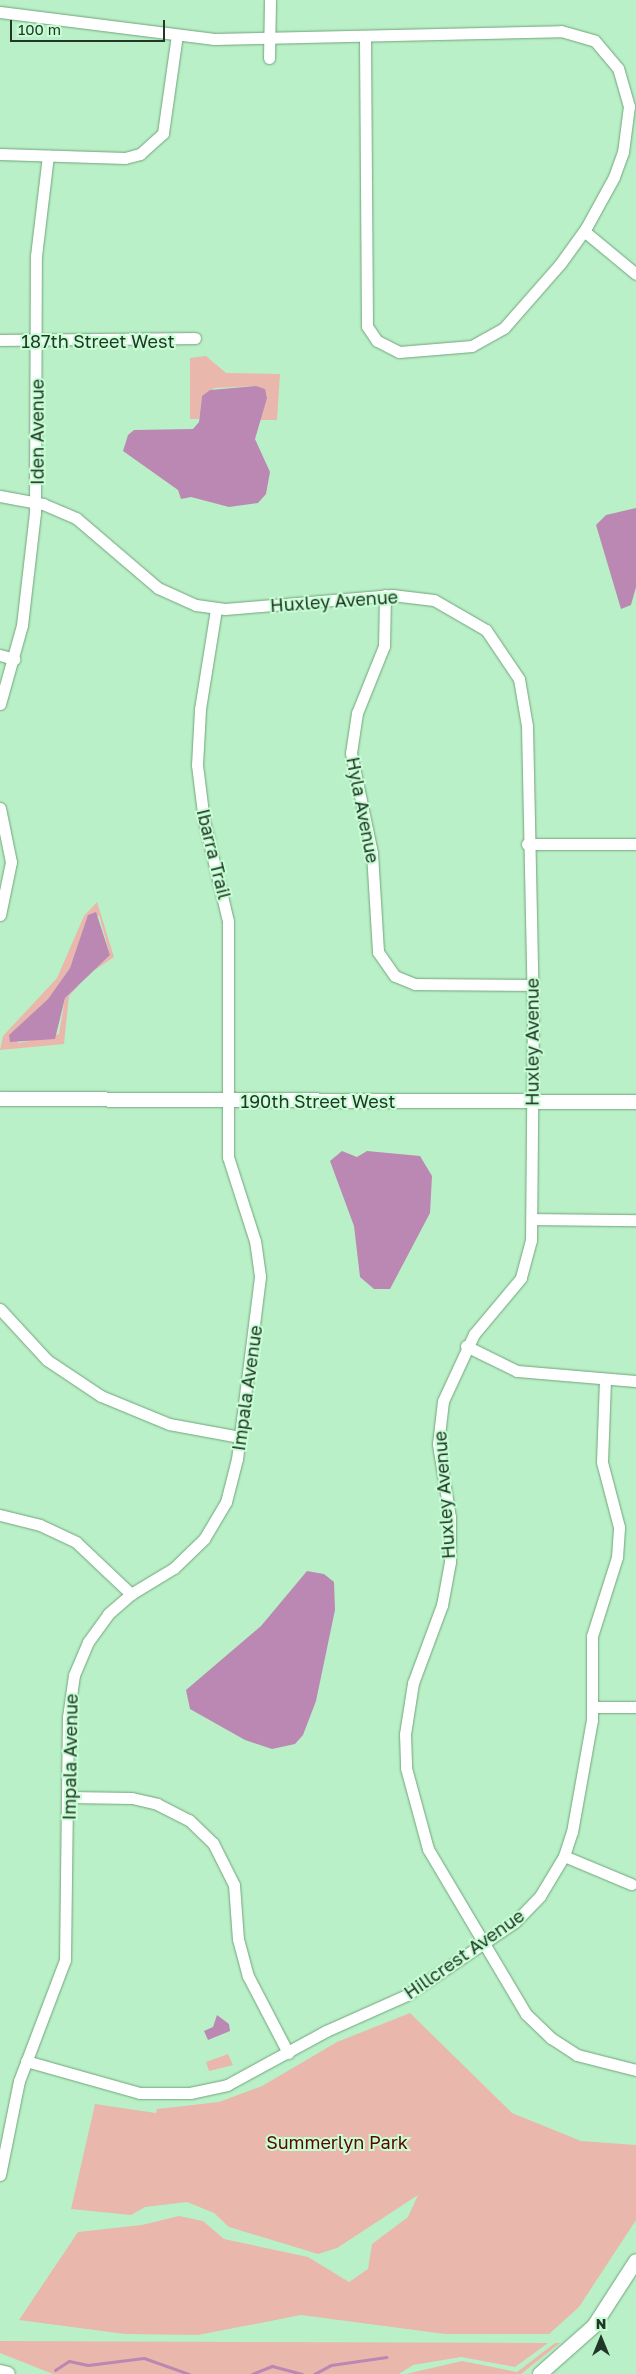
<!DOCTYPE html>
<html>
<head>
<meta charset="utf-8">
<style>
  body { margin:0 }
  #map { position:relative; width:636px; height:2374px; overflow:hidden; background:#baf0c7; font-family:"Golos Text",sans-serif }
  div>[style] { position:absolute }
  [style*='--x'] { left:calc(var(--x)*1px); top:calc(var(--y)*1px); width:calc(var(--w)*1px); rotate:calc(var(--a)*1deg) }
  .green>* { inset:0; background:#eab7ac }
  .water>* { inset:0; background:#bb87b3 }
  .stream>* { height:3px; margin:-1.5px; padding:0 1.5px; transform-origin:1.5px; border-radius:1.5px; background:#bb87b3 }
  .roads { filter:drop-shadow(0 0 1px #71a47e) drop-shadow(0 0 1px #71a47e) }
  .minor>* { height:11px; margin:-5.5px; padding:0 5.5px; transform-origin:5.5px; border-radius:5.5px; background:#fff }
  .tertiary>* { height:14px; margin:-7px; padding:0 7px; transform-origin:7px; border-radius:7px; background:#fff }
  span { translate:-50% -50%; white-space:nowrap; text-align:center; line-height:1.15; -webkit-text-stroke:4px #c7fed4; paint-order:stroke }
  .street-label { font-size:18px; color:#213727 }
  .park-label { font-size:18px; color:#5a0500 }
  .north { position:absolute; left:576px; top:2314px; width:50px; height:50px; -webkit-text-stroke:4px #c7fed4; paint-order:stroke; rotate:0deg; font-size:14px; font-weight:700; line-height:20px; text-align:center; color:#213727 }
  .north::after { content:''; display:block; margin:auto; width:18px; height:22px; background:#213727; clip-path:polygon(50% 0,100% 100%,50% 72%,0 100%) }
  .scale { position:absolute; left:10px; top:20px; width:155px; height:22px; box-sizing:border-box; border:2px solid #213727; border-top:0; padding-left:6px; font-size:15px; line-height:18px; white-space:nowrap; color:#213727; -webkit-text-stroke:4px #c7fed4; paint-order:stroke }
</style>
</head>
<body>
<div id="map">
  <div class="green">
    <div style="clip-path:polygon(206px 356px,226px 373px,280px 374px,277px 420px,259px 420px,267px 395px,256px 386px,214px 388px,202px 396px,199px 419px,190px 419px,190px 358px)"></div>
    <div style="clip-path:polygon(evenodd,97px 902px,114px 957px,89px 974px,69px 996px,64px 1044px,0 1050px,3px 1036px,57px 978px,84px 916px,97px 902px,99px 915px,110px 955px,65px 998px,59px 1034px,19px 1043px,9px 1035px,48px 999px,70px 968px,86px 927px,99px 915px)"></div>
    <div style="clip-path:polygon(410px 2013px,512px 2113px,581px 2141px,636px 2145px,636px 2220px,579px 2307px,549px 2334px,445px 2334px,301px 2315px,198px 2335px,125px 2334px,19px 2320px,78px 2232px,142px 2225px,179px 2216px,203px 2221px,224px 2239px,308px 2257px,349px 2282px,368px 2269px,372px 2244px,408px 2217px,418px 2195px,337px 2248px,318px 2254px,229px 2227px,214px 2213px,187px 2202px,145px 2207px,131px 2215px,71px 2209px,95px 2104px,156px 2113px,157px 2109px,219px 2102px,262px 2086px,337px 2042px)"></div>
    <div style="clip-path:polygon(228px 2054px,233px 2065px,209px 2071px,206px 2062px)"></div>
    <div style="clip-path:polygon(0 2341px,548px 2343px,515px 2367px,461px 2357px,413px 2365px,399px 2374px,53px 2374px,0 2353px)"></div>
    <div style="clip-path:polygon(555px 2343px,560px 2343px,521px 2374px,406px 2374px,462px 2361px,517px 2372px)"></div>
  </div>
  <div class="water">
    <div style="clip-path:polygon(256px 386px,265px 389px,267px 398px,255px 439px,270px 472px,266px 494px,258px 503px,229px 507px,191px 497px,181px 499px,178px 490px,123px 451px,128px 435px,134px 430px,193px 429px,199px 422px,202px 396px,210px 390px)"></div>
    <div style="clip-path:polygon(636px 508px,636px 587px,631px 605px,621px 609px,596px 525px,606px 515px)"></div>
    <div style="clip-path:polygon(96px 912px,110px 955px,65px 998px,55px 1039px,10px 1042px,9px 1035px,48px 999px,70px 968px,88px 915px)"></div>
    <div style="clip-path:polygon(342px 1151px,357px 1157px,367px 1151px,420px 1156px,432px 1176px,430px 1213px,390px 1289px,374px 1289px,360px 1277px,354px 1226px,330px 1161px)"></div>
    <div style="clip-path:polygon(307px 1571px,324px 1574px,334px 1582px,335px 1610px,316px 1701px,303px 1735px,295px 1744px,272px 1749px,245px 1740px,190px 1709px,186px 1690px,261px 1626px)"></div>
    <div style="clip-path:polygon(217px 2015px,229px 2024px,230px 2031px,208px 2040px,204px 2031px,213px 2027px)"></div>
  </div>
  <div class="stream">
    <div style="--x:55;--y:2370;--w:17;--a:-33"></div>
    <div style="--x:69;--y:2361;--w:19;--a:12"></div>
    <div style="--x:88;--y:2365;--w:56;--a:-7.1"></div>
    <div style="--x:144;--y:2358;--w:48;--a:19.6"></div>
    <div style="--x:252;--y:2374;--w:22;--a:-22"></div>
    <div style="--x:272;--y:2366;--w:31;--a:15"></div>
    <div style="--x:314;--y:2374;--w:19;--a:-28"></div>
    <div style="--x:331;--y:2365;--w:56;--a:-8.3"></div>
  </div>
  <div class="roads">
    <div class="minor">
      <div style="--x:0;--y:12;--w:216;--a:7.2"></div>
      <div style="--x:214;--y:39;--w:347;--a:-1.3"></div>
      <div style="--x:561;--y:31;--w:35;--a:16"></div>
      <div style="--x:595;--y:41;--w:35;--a:50"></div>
      <div style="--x:618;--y:68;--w:40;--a:74"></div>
      <div style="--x:629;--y:106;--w:46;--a:97.4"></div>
      <div style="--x:623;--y:152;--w:27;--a:110"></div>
      <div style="--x:614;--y:177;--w:58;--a:118.8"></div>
      <div style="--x:586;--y:228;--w:44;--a:125.8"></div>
      <div style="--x:560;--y:264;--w:85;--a:131.2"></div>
      <div style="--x:504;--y:328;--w:37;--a:151"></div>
      <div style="--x:472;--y:346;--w:73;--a:175.3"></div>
      <div style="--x:399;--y:352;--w:25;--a:-153"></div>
      <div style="--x:377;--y:341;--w:18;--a:-124"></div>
      <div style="--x:367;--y:326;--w:288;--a:-90.4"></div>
      <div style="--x:269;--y:58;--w:58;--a:-89"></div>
      <div style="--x:0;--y:154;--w:125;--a:1.8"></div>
      <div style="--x:125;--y:158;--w:16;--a:-15"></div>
      <div style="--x:140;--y:154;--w:31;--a:-42"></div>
      <div style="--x:163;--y:133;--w:99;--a:-81.9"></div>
      <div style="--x:584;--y:231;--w:67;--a:39.6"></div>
      <div style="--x:0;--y:340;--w:195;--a:-0.6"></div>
      <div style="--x:0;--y:496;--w:44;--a:10.5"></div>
      <div style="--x:43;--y:504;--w:36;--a:23"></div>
      <div style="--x:76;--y:518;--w:108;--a:40.5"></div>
      <div style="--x:158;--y:588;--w:42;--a:24.1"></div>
      <div style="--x:196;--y:605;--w:29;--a:8"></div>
      <div style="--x:225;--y:609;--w:168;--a:-4.8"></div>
      <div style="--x:392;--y:595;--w:42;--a:6.8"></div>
      <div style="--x:434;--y:600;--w:60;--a:30"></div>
      <div style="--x:486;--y:630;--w:59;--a:56"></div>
      <div style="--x:519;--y:679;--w:48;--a:80.3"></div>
      <div style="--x:527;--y:726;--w:288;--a:88.8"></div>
      <div style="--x:533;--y:1014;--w:226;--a:90.5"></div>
      <div style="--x:531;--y:1240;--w:39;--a:105"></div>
      <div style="--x:521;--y:1278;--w:73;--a:130"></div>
      <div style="--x:474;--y:1334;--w:74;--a:114.8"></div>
      <div style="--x:443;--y:1401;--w:43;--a:96.6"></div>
      <div style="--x:438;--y:1444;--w:74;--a:80.7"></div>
      <div style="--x:450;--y:1517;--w:45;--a:90"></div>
      <div style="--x:450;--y:1562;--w:44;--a:100.5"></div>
      <div style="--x:442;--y:1605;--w:83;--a:110.4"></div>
      <div style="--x:413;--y:1683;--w:52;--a:98.9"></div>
      <div style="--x:405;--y:1734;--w:34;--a:88"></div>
      <div style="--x:406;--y:1768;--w:84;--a:74.8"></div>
      <div style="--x:428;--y:1849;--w:192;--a:59.3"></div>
      <div style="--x:526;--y:2014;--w:35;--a:44"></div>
      <div style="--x:551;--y:2038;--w:31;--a:33"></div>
      <div style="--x:577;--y:2055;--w:61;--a:14.3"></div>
      <div style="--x:385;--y:595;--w:51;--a:91.1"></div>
      <div style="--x:384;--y:646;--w:72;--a:111.9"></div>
      <div style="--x:357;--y:713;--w:40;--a:98.5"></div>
      <div style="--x:351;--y:753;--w:102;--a:78.1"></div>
      <div style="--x:372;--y:853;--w:99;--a:86.5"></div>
      <div style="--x:378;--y:952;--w:29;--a:55"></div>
      <div style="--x:395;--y:976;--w:22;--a:22"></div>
      <div style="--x:415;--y:984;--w:117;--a:0.5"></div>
      <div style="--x:0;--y:655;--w:15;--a:16"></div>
      <div style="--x:0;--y:704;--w:82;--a:-74.4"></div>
      <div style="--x:22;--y:625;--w:113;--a:-83.4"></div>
      <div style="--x:35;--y:513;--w:257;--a:-89.8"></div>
      <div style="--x:36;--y:256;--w:101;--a:-83.2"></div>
      <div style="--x:0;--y:808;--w:55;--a:78.5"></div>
      <div style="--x:11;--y:862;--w:54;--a:101.7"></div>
      <div style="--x:527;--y:844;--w:109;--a:0"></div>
      <div style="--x:532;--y:1219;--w:104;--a:0.6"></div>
      <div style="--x:0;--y:1309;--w:69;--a:47.3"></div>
      <div style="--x:47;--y:1360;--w:65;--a:33.7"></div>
      <div style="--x:101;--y:1396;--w:74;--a:22.4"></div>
      <div style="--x:169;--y:1424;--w:72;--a:10.4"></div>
      <div style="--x:466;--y:1346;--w:57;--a:26.1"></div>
      <div style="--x:517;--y:1371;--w:119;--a:4.8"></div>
      <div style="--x:0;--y:1515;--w:41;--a:14"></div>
      <div style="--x:40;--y:1525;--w:40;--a:25"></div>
      <div style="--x:76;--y:1542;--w:76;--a:43.4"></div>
      <div style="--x:592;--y:1707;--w:44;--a:0"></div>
      <div style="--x:68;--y:1797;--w:64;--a:0.9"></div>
      <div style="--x:132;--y:1798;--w:26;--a:13"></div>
      <div style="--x:157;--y:1804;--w:36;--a:27"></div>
      <div style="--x:189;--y:1820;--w:33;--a:44"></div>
      <div style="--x:213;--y:1843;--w:47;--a:63.4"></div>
      <div style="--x:234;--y:1885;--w:54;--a:85.8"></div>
      <div style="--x:238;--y:1939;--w:38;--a:75"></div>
      <div style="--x:248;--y:1976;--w:87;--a:62.5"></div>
      <div style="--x:564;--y:1856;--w:73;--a:22.7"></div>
      <div style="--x:26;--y:2061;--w:118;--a:15.7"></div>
      <div style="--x:140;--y:2093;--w:50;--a:0"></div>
      <div style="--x:190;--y:2093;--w:38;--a:-12"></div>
      <div style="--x:227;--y:2085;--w:113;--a:-28.6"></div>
      <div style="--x:326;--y:2031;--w:89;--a:-24"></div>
      <div style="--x:407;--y:1995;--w:130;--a:-34.1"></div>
      <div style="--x:515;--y:1922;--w:36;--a:-46"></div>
      <div style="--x:540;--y:1896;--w:47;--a:-59"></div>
      <div style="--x:564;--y:1856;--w:25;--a:-72"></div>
      <div style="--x:572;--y:1832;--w:114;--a:-79.9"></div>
      <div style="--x:592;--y:1720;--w:84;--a:-90"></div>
      <div style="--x:592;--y:1636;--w:83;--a:-72.4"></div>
      <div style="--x:617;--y:1557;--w:30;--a:-86"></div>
      <div style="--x:619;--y:1527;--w:67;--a:-104.7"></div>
      <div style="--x:602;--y:1462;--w:82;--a:-87.9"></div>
      <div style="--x:0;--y:2175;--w:96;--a:-78.6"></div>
      <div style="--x:19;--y:2081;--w:129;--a:-69.2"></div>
      <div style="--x:65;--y:1960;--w:243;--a:-89.3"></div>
      <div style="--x:68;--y:1717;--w:42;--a:-81.9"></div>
      <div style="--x:74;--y:1675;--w:36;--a:-67"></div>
      <div style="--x:88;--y:1642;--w:34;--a:-54"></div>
      <div style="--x:108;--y:1614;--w:30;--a:-41"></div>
      <div style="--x:131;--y:1594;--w:50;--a:-31.2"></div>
      <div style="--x:174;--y:1568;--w:42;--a:-44"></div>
      <div style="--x:204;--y:1539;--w:43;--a:-59.3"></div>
      <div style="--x:226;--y:1502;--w:44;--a:-75.7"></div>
      <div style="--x:237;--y:1459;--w:184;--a:-82.8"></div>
      <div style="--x:260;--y:1276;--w:35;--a:-98"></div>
      <div style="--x:255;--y:1241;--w:88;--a:-107.8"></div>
      <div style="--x:228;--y:1157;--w:236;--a:-90"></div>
      <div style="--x:228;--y:921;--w:103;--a:-103.5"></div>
      <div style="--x:204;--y:821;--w:56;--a:-97.1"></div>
      <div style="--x:197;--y:765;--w:56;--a:-86.9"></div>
      <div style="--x:200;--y:709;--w:101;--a:-80.9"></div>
    </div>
    <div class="tertiary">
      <div style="--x:0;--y:1099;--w:636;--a:0.27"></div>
      <div style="--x:0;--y:2372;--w:8;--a:14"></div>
      <div style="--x:540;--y:2374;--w:72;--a:-41.6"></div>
      <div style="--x:594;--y:2326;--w:77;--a:-57.1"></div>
    </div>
  </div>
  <div class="street-label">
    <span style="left:98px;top:341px">187th Street West</span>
    <span style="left:37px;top:432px;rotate:-90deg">Iden Avenue</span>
    <span style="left:334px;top:601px;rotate:-4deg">Huxley Avenue</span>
    <span style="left:363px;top:810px;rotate:79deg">Hyla Avenue</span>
    <span style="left:214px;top:854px;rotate:76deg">Ibarra Trail</span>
    <span style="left:532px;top:1042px;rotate:-90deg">Huxley Avenue</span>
    <span style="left:318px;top:1101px">190th Street West</span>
    <span style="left:247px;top:1388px;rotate:-82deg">Impala Avenue</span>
    <span style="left:444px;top:1495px;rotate:-94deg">Huxley Avenue</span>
    <span style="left:70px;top:1757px;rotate:-89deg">Impala Avenue</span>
    <span style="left:464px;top:1954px;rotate:-35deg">Hillcrest Avenue</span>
  </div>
  <div class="park-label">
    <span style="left:337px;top:2142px">Summerlyn Park</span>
  </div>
  <div class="north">N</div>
  <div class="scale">100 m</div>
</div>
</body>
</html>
